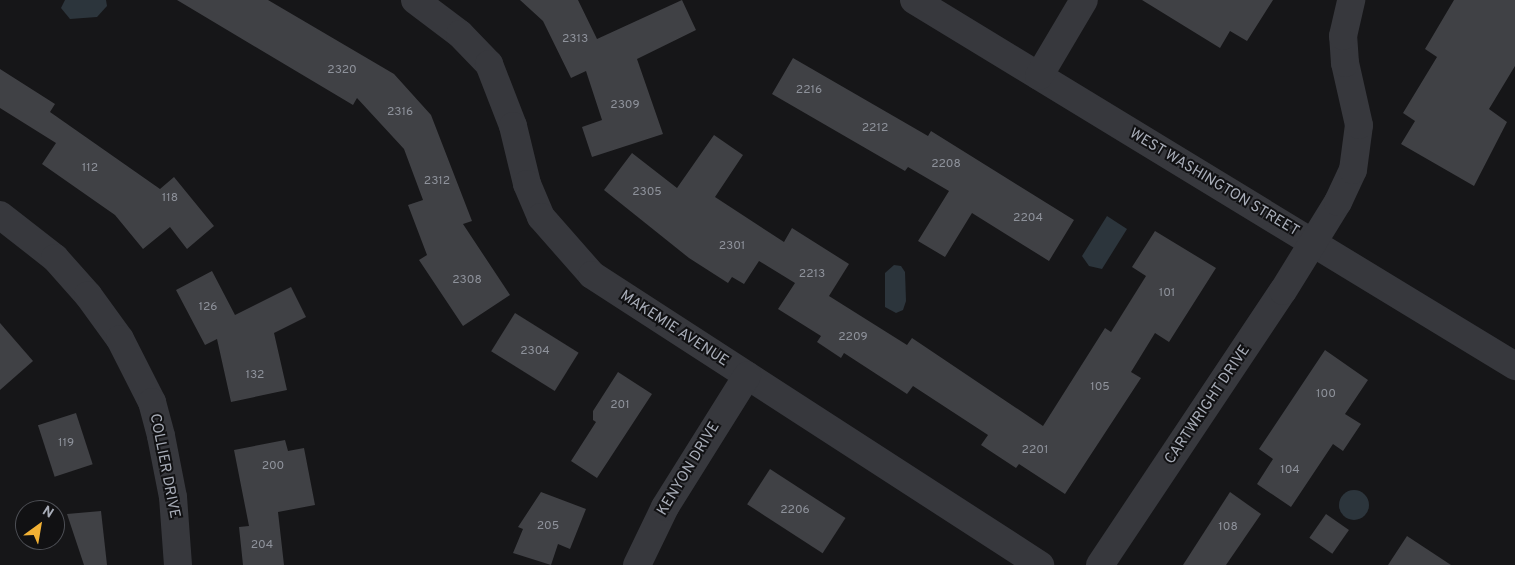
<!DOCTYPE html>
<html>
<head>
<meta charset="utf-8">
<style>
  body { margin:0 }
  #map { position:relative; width:1515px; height:565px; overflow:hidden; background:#161618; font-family:Overpass,sans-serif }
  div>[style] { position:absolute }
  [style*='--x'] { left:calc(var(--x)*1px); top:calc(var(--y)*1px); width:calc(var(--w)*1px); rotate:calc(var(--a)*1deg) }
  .water>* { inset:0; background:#2c353c }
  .round { border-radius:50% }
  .building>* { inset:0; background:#404145; transform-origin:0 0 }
  .minor>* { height:28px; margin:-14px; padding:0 14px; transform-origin:14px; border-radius:14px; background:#37383d }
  span { translate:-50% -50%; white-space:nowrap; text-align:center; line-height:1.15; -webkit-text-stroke:4px #111113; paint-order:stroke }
  .number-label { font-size:12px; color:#8e929b }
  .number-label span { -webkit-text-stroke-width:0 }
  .street-label { font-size:15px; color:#a8adb8 }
  .north { position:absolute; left:15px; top:500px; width:50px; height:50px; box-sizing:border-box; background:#111113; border:1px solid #4d4f55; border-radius:50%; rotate:32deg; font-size:14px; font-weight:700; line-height:20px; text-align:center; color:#a8adb8 }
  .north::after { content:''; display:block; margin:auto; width:18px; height:22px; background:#f2b134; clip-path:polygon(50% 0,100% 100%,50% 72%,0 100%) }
</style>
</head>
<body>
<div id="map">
  <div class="water">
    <div style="clip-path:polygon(65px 0,106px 0,107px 6px,97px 17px,70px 19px,61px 8px)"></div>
    <div style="clip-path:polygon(1107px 216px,1127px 229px,1102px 269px,1089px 266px,1082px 256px)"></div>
    <div style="clip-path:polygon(894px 265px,901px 266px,905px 272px,906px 301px,903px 310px,896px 313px,885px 307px,885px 273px)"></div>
    <div class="round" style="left:1339px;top:490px;width:30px;height:30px"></div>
  </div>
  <div class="building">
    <div style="clip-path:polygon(177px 0,268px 0,394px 74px,431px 115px,472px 221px,463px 224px,510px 295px,463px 326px,419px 260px,427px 255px,408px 205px,423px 200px,404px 149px,357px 98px,353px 105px)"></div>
    <div style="clip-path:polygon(520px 0,578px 0,597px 39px,682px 0,696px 30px,637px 59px,663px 134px,592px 157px,582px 127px,602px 120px,586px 71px,571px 78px,543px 21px)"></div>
    <div style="clip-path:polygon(1142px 0,1273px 0,1247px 41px,1230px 31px,1220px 48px)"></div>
    <div style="clip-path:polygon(1454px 0,1515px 0,1515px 66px,1489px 109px,1507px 122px,1474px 186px,1401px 144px,1415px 121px,1403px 113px,1437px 57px,1425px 49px)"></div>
    <div style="clip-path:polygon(793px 58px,928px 136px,931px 131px,1074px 220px,1049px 261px,972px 213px,945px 257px,918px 241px,949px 191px,908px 167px,905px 171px,772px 94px)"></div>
    <div style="clip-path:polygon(0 69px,55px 104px,50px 112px,160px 189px,174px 177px,214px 226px,187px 249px,170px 227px,143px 249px,115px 215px,42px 164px,56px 143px,0 108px)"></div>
    <div style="clip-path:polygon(714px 135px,743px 155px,715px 197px,784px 242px,792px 228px,849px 264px,829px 296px,907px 345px,912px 338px,1043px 426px,1105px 328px,1111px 332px,1146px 276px,1132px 267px,1155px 231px,1216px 268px,1169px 342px,1155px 333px,1131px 372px,1141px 378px,1065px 494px,1019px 464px,1016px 468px,981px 445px,988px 435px,913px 386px,907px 394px,844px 353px,841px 358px,817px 342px,821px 336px,778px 309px,795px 283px,759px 261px,744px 284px,732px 277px,728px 283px,689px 258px,604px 190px,632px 153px,677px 188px)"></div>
    <div style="clip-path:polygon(212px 271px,235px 315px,291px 287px,306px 317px,274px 333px,287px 390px,231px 402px,217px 339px,205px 345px,176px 290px)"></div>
    <div style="left:515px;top:313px;width:75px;height:45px;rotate:32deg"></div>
    <div style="clip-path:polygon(0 323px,33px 361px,0 390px)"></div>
    <div style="clip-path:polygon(1325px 350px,1368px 380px,1345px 414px,1361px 424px,1343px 451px,1333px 444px,1291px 507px,1257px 484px,1273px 459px,1259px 449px)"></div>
    <div style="clip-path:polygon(618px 372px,652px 394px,597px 478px,571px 461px,596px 422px,593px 420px,593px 411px)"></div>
    <div style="left:76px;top:413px;width:54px;height:40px;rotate:72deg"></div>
    <div style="clip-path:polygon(285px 440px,288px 451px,304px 448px,315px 505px,278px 512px,284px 565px,243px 565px,239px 527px,249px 526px,234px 450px)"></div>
    <div style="left:770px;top:469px;width:90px;height:42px;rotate:33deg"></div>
    <div style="clip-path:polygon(541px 492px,586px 509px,570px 549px,558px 544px,551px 565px,513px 553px,523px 529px,518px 527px)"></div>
    <div style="clip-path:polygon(1230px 492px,1261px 514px,1226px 565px,1183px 565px)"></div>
    <div style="clip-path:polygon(101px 511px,107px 565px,84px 565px,67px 514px)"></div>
    <div style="left:1326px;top:514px;width:28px;height:29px;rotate:35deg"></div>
    <div style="clip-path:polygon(1407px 536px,1451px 565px,1388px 565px)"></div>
  </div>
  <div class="minor">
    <div style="--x:415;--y:0;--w:56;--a:37.1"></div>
    <div style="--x:460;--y:34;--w:42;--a:46"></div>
    <div style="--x:489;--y:64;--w:66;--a:68.8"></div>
    <div style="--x:513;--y:126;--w:60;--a:76.4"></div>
    <div style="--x:527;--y:184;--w:36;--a:67"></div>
    <div style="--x:541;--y:217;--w:77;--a:48.7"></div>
    <div style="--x:592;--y:275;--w:534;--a:32.92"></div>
    <div style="--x:914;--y:0;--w:704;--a:31.34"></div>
    <div style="--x:1039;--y:76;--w:88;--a:-59.4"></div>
    <div style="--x:0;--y:215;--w:70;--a:38"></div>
    <div style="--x:55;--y:258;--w:50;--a:48.3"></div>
    <div style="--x:88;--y:295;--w:54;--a:54"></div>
    <div style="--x:120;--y:339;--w:71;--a:63.1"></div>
    <div style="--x:152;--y:402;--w:35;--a:75"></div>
    <div style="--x:161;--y:436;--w:62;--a:78.9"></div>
    <div style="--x:173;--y:497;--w:68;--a:85.8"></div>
    <div style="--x:637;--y:565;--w:64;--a:-64.2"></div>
    <div style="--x:665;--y:507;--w:155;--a:-58"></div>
    <div style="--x:1100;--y:565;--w:329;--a:-56.3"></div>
    <div style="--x:1283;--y:291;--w:105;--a:-58.3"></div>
    <div style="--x:1338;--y:202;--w:35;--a:-65"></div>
    <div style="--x:1353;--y:170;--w:45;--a:-82.4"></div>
    <div style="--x:1359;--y:125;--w:64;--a:-102.7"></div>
    <div style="--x:1345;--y:63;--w:27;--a:-94"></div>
    <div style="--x:1343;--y:36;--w:37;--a:-77"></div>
  </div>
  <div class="number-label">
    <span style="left:575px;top:40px">2313</span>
    <span style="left:342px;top:71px">2320</span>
    <span style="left:809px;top:91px">2216</span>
    <span style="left:625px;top:106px">2309</span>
    <span style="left:400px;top:113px">2316</span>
    <span style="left:875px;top:129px">2212</span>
    <span style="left:946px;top:165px">2208</span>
    <span style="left:90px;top:169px">112</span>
    <span style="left:437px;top:182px">2312</span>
    <span style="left:647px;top:193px">2305</span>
    <span style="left:170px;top:199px">118</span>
    <span style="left:1028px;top:219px">2204</span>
    <span style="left:732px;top:247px">2301</span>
    <span style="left:812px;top:275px">2213</span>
    <span style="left:467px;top:281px">2308</span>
    <span style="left:1167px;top:294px">101</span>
    <span style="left:208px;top:308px">126</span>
    <span style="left:853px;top:338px">2209</span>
    <span style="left:535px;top:352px">2304</span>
    <span style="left:255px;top:376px">132</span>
    <span style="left:1100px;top:388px">105</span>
    <span style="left:1326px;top:395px">100</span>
    <span style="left:620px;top:406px">201</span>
    <span style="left:66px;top:444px">119</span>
    <span style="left:1035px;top:451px">2201</span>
    <span style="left:273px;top:467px">200</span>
    <span style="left:1290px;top:471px">104</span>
    <span style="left:795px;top:511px">2206</span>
    <span style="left:548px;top:527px">205</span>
    <span style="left:1228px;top:528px">108</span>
    <span style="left:262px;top:546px">204</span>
  </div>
  <div class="street-label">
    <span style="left:1214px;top:183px;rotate:31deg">WEST WASHINGTON STREET</span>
    <span style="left:674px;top:329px;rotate:33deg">MAKEMIE AVENUE</span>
    <span style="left:1208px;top:405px;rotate:-56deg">CARTWRIGHT DRIVE</span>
    <span style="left:164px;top:466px;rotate:79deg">COLLIER DRIVE</span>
    <span style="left:689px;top:469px;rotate:-59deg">KENYON DRIVE</span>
  </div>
  <div class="north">N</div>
</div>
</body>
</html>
